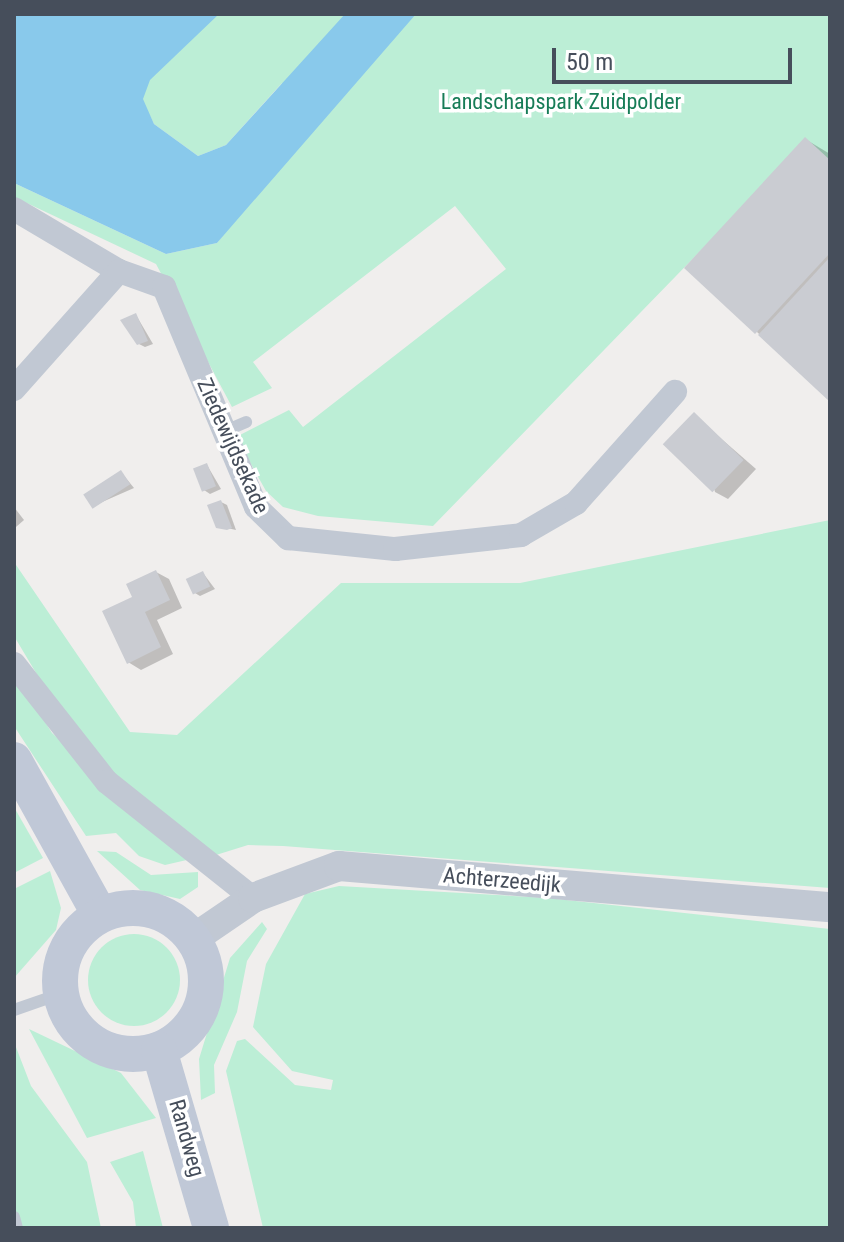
<!DOCTYPE html>
<html>
<head>
<meta charset="utf-8">
<style>
  body { margin:0 }
  #map { position:relative; width:844px; height:1242px; overflow:hidden; background:#f0eeed; font-family:"Roboto Condensed",sans-serif }
  div>[style] { position:absolute }
  [style*='--x'] { left:calc(var(--x)*1px); top:calc(var(--y)*1px); width:calc(var(--w)*1px); rotate:calc(var(--a)*1deg) }
  .green>* { inset:0; background:#bceed6 }
  .round { border-radius:50% }
  .water>* { inset:0; background:#89c9eb }
  .shadow>* { inset:0; background:#0003 }
  .building>* { inset:0; background:#caccd2; transform-origin:0 0 }
  .service>* { height:12px; margin:-6px; padding:0 6px; transform-origin:6px; border-radius:6px; background:#c1c8d3 }
  .minor>* { height:24px; margin:-12px; padding:0 12px; transform-origin:12px; border-radius:12px; background:#c1c8d3 }
  .tertiary>* { height:30px; margin:-15px; padding:0 15px; transform-origin:15px; border-radius:15px; background:#c1c8d3 }
  .secondary>* { height:36px; margin:-18px; padding:0 18px; transform-origin:18px; border-radius:18px; background:#c0c8d7 }
  .secondary>.ring { margin:-18px; padding:0; box-sizing:content-box; background:none; border:36px solid #c0c8d7; border-radius:50% }
  span { translate:-50% -50%; white-space:nowrap; text-align:center; line-height:1.15; -webkit-text-stroke:7px #fff; paint-order:stroke }
  .park-label { font-size:22px; color:#177c57 }
  .street-label { font-size:22px; color:#464e5b }
  .frame { position:absolute; inset:0; border:16px solid #464e5b; pointer-events:none }
  .scale { position:absolute; left:552px; top:48px; width:240px; height:36px; box-sizing:border-box; border:4px solid #464e5b; border-top:0; padding-left:10px; font-size:24px; line-height:28px; white-space:nowrap; color:#464e5b; -webkit-text-stroke:6px #fff; paint-order:stroke }
</style>
</head>
<body>
<div id="map">
  <div class="green">
    <div style="clip-path:polygon(117px 14px,830px 14px,830px 163px,780px 169px,433px 526px,318px 516px,283px 507px,266px 491px,236px 437px,289px 410px,303px 427px,506px 269px,455px 206px,253px 362px,272px 388px,232px 407px,156px 264px,14px 197px,14px 183px,166px 254px,217px 243px,240px 213px,282px 83px,226px 145px,198px 156px,154px 124px,142px 100px,149px 80px,187px 44px)"></div>
    <div style="clip-path:polygon(830px 520px,830px 888px,283px 846px,248px 845px,216px 855px,111px 771px,57px 708px,14px 636px,14px 562px,130px 732px,177px 735px,341px 583px,520px 583px)"></div>
    <div style="clip-path:polygon(14px 673px,52px 733px,191px 859px,165px 865px,139px 856px,116px 833px,86px 836px,14px 726px)"></div>
    <div style="clip-path:polygon(14px 807px,43px 858px,14px 873px)"></div>
    <div style="clip-path:polygon(97px 851px,116px 852px,151px 875px,198px 872px,198px 887px,180px 899px,140px 890px)"></div>
    <div style="clip-path:polygon(50px 871px,61px 908px,56px 930px,14px 978px,14px 889px)"></div>
    <div style="clip-path:polygon(339px 886px,548px 898px,830px 929px,830px 1228px,263px 1228px,226px 1071px,237px 1041px,245px 1039px,295px 1085px,331px 1090px,333px 1080px,292px 1071px,253px 1027px,266px 964px,305px 894px)"></div>
    <div style="clip-path:polygon(262px 922px,267px 929px,247px 961px,237px 1012px,214px 1065px,215px 1093px,201px 1100px,199px 1059px,230px 958px)"></div>
    <div class="round" style="left:88px;top:934px;width:92px;height:92px"></div>
    <div style="clip-path:polygon(29px 1029px,121px 1073px,156px 1118px,87px 1138px)"></div>
    <div style="clip-path:polygon(14px 1042px,31px 1086px,87px 1162px,101px 1228px,14px 1228px)"></div>
    <div style="clip-path:polygon(143px 1151px,163px 1228px,136px 1228px,133px 1202px,110px 1162px)"></div>
  </div>
  <div class="water">
    <div style="clip-path:polygon(14px 14px,219px 14px,150px 80px,143px 99px,154px 124px,198px 156px,226px 145px,345px 14px,416px 14px,217px 243px,166px 254px,14px 183px)"></div>
  </div>
  <div class="shadow">
    <div style="clip-path:polygon(805px 139px,830px 154px,830px 399px,757px 332px)"></div>
    <div style="clip-path:polygon(136px 315px,153px 344px,145px 347px,139px 344px)"></div>
    <div style="clip-path:polygon(694px 415px,756px 469px,728px 499px,715px 492px)"></div>
    <div style="clip-path:polygon(207px 465px,221px 489px,210px 494px,204px 490px)"></div>
    <div style="clip-path:polygon(121px 472px,134px 488px,93px 506px)"></div>
    <div style="clip-path:polygon(221px 502px,227px 505px,236px 530px,218px 526px)"></div>
    <div style="clip-path:polygon(14px 507px,24px 520px,16px 527px,14px 526px)"></div>
    <div style="clip-path:polygon(156px 572px,169px 579px,182px 608px,157px 620px,173px 654px,141px 670px,128px 662px,134px 598px)"></div>
    <div style="clip-path:polygon(203px 573px,215px 589px,200px 596px,195px 593px)"></div>
  </div>
  <div class="building">
    <div style="clip-path:polygon(805px 137px,830px 160px,830px 253px,755px 334px,684px 268px)"></div>
    <div style="clip-path:polygon(830px 257px,830px 402px,758px 335px)"></div>
    <div style="clip-path:polygon(136px 313px,148px 341px,137px 345px,120px 320px)"></div>
    <div style="left:694px;top:412px;width:69px;height:45px;rotate:44deg"></div>
    <div style="left:207px;top:463px;width:25px;height:15px;rotate:69deg"></div>
    <div style="left:121px;top:470px;width:17px;height:45px;rotate:57deg"></div>
    <div style="clip-path:polygon(221px 500px,232px 528px,227px 530px,216px 528px,207px 505px)"></div>
    <div style="clip-path:polygon(156px 570px,170px 600px,145px 612px,161px 647px,127px 664px,102px 611px,132px 597px,126px 584px)"></div>
    <div style="left:203px;top:571px;width:17px;height:19px;rotate:65deg"></div>
  </div>
  <div class="service">
    <div style="--x:225;--y:431;--w:23;--a:-23"></div>
    <div style="--x:14;--y:1010;--w:49;--a:-19.2"></div>
    <div style="--x:14;--y:1217;--w:11;--a:75"></div>
  </div>
  <div class="minor">
    <div style="--x:14;--y:209;--w:122;--a:30.6"></div>
    <div style="--x:119;--y:271;--w:158;--a:131.7"></div>
    <div style="--x:119;--y:271;--w:48;--a:19.6"></div>
    <div style="--x:164;--y:287;--w:238;--a:67.3"></div>
    <div style="--x:256;--y:507;--w:45;--a:44.1"></div>
    <div style="--x:288;--y:538;--w:108;--a:5.9"></div>
    <div style="--x:395;--y:549;--w:127;--a:-6.3"></div>
    <div style="--x:521;--y:535;--w:64;--a:-30.2"></div>
    <div style="--x:576;--y:503;--w:149;--a:-48.3"></div>
    <div style="--x:14;--y:664;--w:150;--a:51.8"></div>
    <div style="--x:107;--y:782;--w:186;--a:38.5"></div>
  </div>
  <div class="tertiary">
    <div style="--x:193;--y:939;--w:73;--a:-34.3"></div>
    <div style="--x:253;--y:898;--w:92;--a:-20.4"></div>
    <div style="--x:339;--y:866;--w:493;--a:4.8"></div>
  </div>
  <div class="secondary">
    <div style="--x:14;--y:760;--w:177;--a:61"></div>
    <div class="ring" style="left:60px;top:908px;width:110px;height:110px"></div>
    <div style="--x:159;--y:1050;--w:185;--a:73.7"></div>
  </div>
  <div class="park-label">
    <span style="left:561px;top:102px">Landschapspark Zuidpolder</span>
  </div>
  <div class="street-label">
    <span style="left:233px;top:446px;rotate:66deg">Ziedewijdsekade</span>
    <span style="left:502px;top:880px;rotate:5deg">Achterzeedijk</span>
    <span style="left:187px;top:1138px;rotate:74deg">Randweg</span>
  </div>
  <div class="frame"></div>
  <div class="scale">50 m</div>
</div>
</body>
</html>
